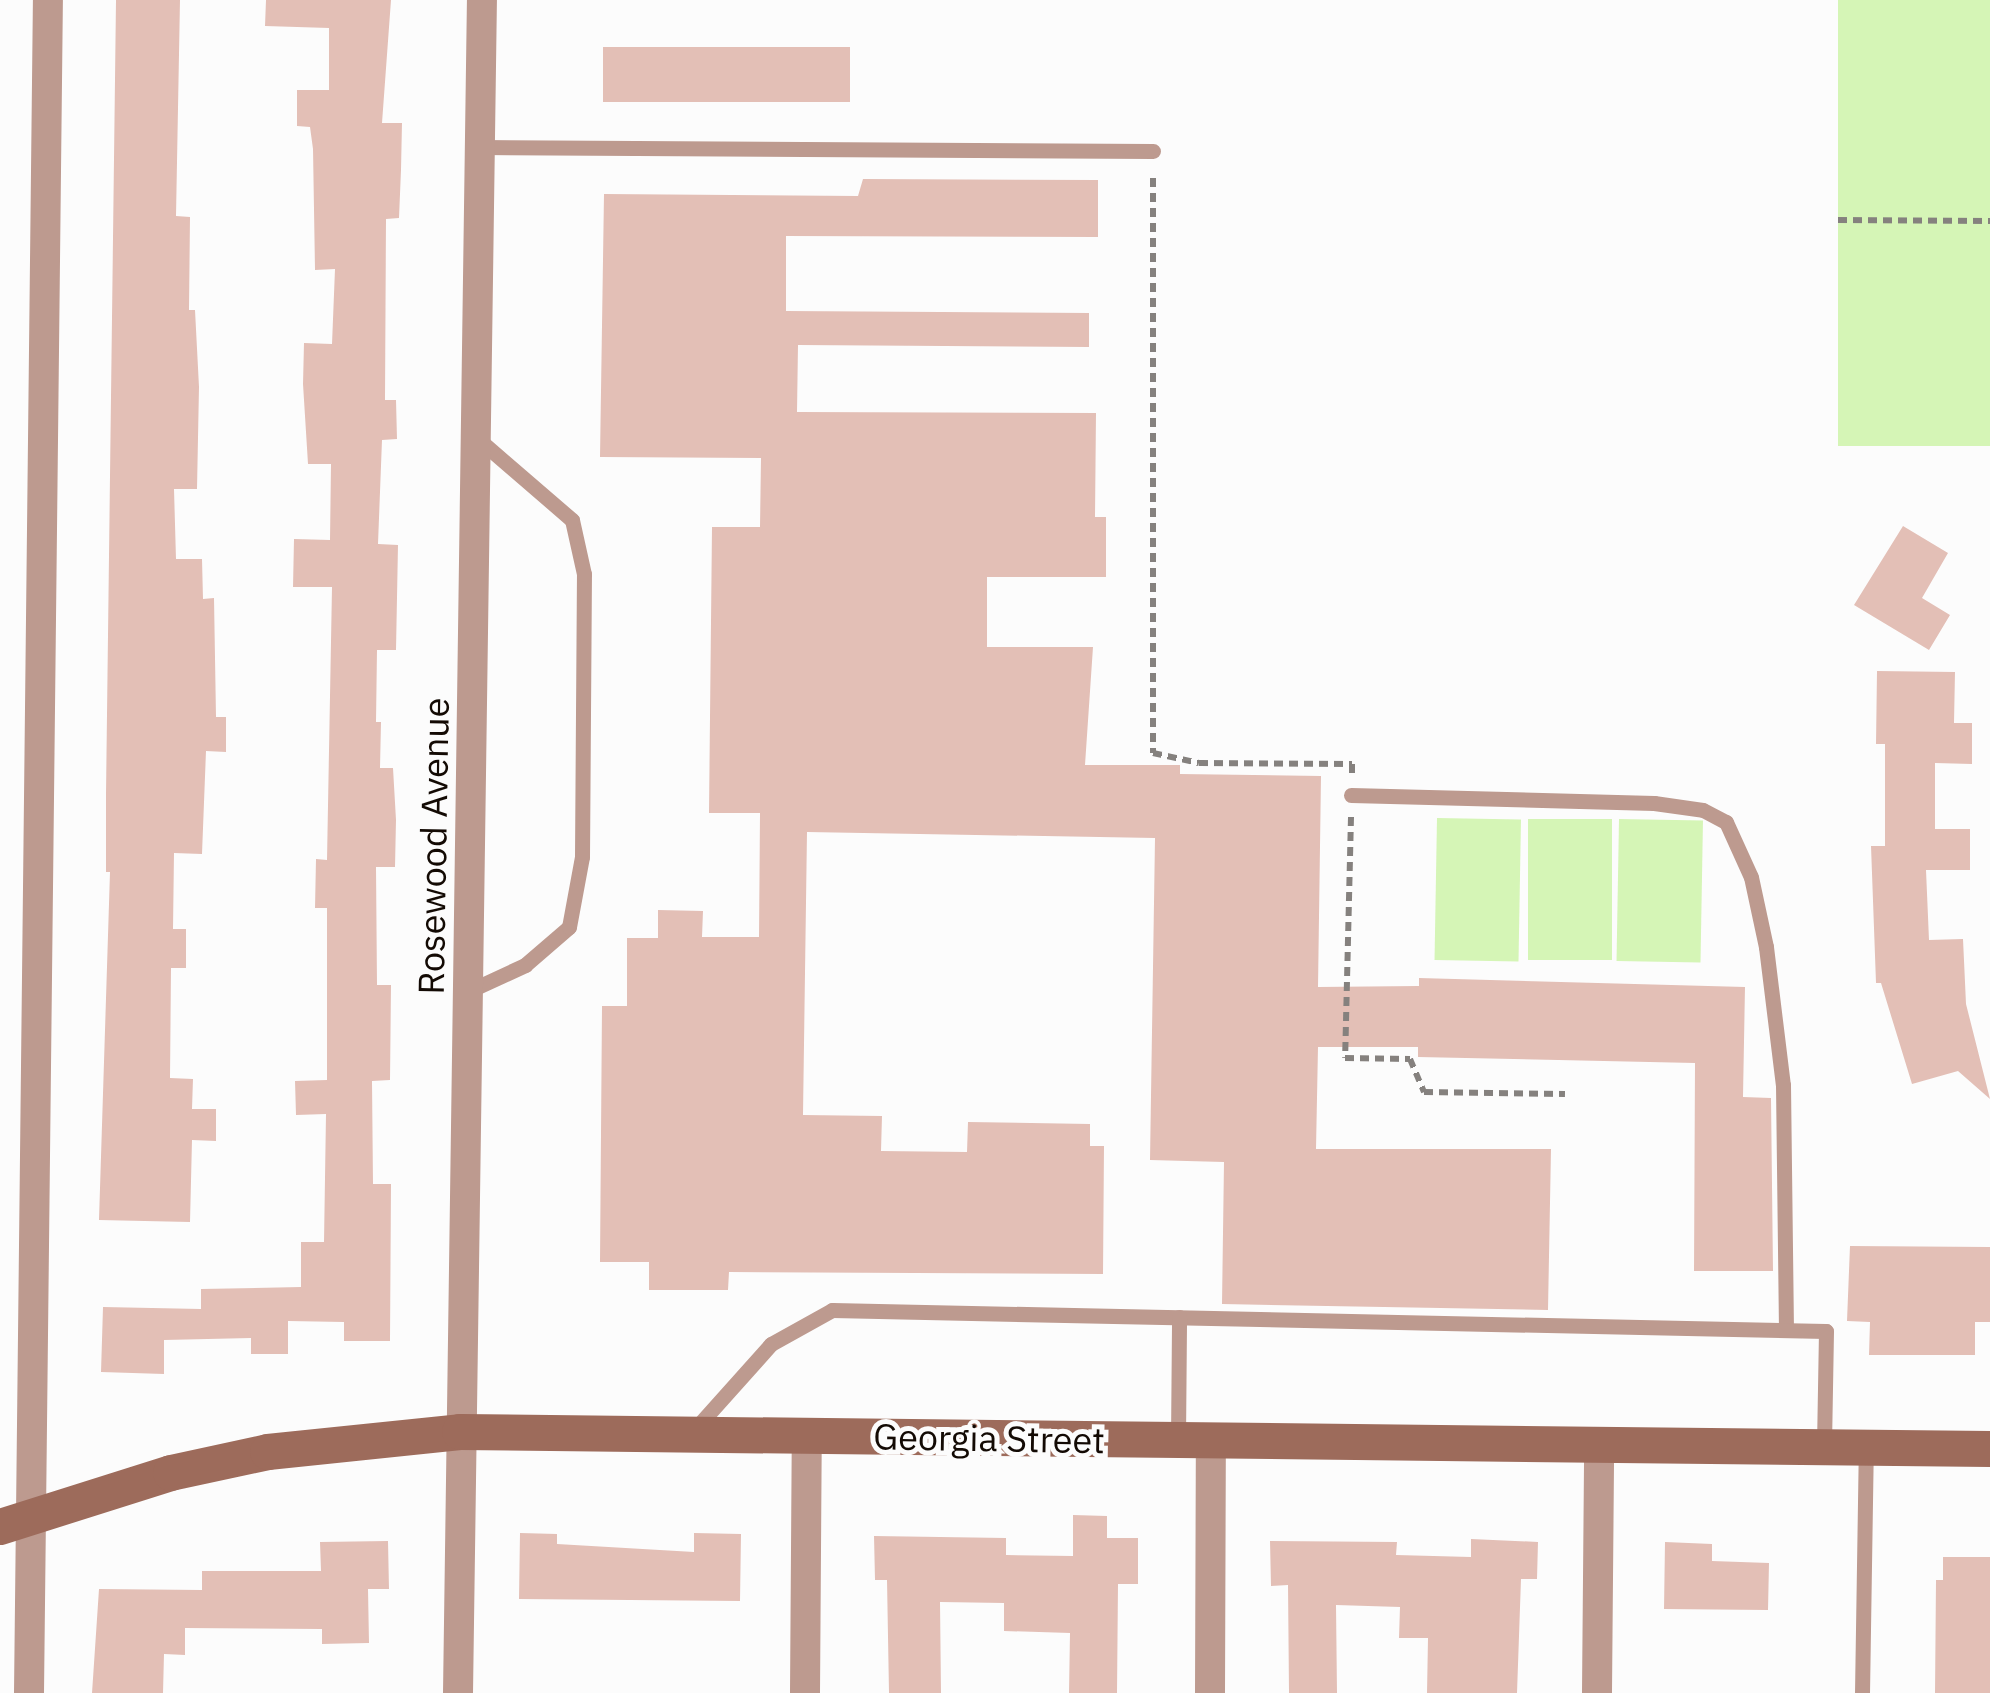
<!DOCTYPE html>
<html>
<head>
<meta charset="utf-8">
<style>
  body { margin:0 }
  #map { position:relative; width:1990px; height:1693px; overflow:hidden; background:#fcfcfc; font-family:"IBM Plex Sans",sans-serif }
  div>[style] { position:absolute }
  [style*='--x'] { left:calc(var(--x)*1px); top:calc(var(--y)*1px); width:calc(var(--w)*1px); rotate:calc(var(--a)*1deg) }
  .green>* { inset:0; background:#d5f5b6; transform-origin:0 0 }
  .building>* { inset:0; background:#e3bfb6; transform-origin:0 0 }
  .path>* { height:6px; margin-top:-3px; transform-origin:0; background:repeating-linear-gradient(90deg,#85817e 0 9px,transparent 0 15px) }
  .lane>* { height:15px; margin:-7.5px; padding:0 7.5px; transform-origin:7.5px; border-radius:7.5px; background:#bd9a8f }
  .street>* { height:30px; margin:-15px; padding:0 15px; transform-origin:15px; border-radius:15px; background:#bd9a8f }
  .secondary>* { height:36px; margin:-18px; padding:0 18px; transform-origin:18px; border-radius:18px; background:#9d6b5b }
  span { translate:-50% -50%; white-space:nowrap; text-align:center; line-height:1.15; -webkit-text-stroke:10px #fcfcfc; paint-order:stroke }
  .street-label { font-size:36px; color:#130a04 }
</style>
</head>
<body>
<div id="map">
  <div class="green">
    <div style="left:1838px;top:0;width:152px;height:446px"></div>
    <div style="left:1437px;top:818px;width:84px;height:142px;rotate:1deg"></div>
    <div style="left:1528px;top:819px;width:84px;height:141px"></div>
    <div style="left:1619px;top:819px;width:84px;height:142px;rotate:1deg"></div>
  </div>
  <div class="building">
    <div style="clip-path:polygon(116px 0,180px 0,176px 216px,190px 217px,189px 310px,195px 310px,199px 387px,197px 489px,174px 489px,176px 559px,202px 559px,203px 599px,214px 598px,216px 717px,226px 717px,226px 752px,206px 751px,202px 854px,174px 853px,173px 929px,186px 929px,186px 968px,171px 968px,170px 1078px,193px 1079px,192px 1109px,216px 1109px,216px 1141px,192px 1140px,190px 1222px,99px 1220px,110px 872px,106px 872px,106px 794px)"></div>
    <div style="clip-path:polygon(266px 0,391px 0,382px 123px,402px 123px,401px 170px,399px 218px,386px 219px,385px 400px,396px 400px,397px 439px,382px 440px,378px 544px,398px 545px,396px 650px,377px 650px,376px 722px,381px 722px,380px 768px,393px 768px,396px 820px,395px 867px,376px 867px,377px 985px,391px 985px,390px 1080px,372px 1081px,373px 1184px,391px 1184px,390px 1341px,344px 1341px,344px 1322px,288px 1321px,288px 1354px,251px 1354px,251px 1338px,164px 1340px,164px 1374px,101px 1372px,103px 1307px,201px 1309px,201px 1289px,301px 1287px,301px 1242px,324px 1242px,326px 1114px,296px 1115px,295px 1081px,327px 1080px,327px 908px,315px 908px,316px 859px,327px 860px,332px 587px,293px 587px,294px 539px,330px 540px,331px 464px,308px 464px,303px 384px,304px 343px,332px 344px,335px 269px,315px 270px,313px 149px,310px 127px,297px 126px,297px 90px,329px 90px,329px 28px,265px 26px)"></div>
    <div style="left:603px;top:47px;width:247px;height:55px"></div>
    <div style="clip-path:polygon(863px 179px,1098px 180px,1098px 237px,786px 236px,786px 311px,1089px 313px,1089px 347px,798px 345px,797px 412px,1096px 413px,1095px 517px,1106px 517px,1106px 577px,987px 577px,987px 647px,1093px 647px,1085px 765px,1180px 765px,1180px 774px,1321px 776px,1318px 987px,1419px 986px,1419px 978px,1745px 987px,1743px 1097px,1771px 1098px,1773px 1271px,1694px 1271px,1695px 1063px,1418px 1057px,1418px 1047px,1318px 1047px,1316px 1149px,1551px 1149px,1548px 1310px,1222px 1304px,1224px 1162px,1150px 1160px,1155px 838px,807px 832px,803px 1115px,882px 1116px,881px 1151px,967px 1152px,968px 1122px,1090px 1124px,1090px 1146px,1104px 1146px,1103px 1274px,729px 1272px,728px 1290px,649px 1290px,649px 1262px,600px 1262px,602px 1006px,627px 1006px,627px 938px,658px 938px,658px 910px,703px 911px,702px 937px,759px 937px,760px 813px,709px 813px,712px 527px,760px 527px,761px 458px,600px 457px,604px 194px,858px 196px)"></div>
    <div style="clip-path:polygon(1903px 526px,1948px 553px,1922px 598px,1950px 615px,1929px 650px,1854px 605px)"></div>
    <div style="clip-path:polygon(1877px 671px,1955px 672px,1954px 723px,1972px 723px,1972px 764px,1935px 763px,1935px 829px,1970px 829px,1970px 870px,1926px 870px,1929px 940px,1963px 939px,1966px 1004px,1990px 1099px,1958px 1071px,1912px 1084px,1881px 983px,1876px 983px,1871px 846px,1885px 846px,1885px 744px,1876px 744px)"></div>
    <div style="clip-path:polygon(1850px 1246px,1990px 1247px,1990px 1322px,1975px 1322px,1975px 1355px,1869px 1355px,1870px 1322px,1847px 1321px)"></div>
    <div style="clip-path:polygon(1073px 1515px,1107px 1516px,1107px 1538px,1138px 1538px,1138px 1584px,1118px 1584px,1117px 1693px,1069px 1693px,1070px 1633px,1004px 1631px,1004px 1603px,940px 1602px,941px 1693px,889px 1693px,887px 1580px,875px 1580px,874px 1536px,1006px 1538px,1006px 1555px,1073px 1556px)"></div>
    <div style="clip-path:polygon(520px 1533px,557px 1534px,557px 1544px,694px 1552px,694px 1533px,741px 1534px,740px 1601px,519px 1599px)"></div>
    <div style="clip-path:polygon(1471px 1539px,1538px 1542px,1537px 1579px,1521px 1579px,1517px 1693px,1427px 1693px,1428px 1638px,1399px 1638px,1400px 1607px,1336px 1605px,1337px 1693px,1289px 1693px,1288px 1585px,1271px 1586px,1270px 1541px,1397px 1542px,1396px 1555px,1471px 1557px)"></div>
    <div style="clip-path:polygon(388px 1541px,389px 1589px,368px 1589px,369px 1643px,322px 1644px,322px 1629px,185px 1628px,185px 1655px,164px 1654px,163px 1693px,92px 1693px,99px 1589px,202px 1590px,202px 1571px,321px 1571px,320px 1542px)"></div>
    <div style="clip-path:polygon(1665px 1542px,1712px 1544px,1712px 1561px,1769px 1563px,1768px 1610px,1664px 1609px)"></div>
    <div style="clip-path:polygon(1943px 1557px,1990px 1557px,1990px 1693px,1935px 1693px,1936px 1580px,1943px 1580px)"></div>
  </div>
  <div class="path">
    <div style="--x:1153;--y:178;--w:575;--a:90"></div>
    <div style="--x:1153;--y:753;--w:47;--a:12.3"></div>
    <div style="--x:1199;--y:763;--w:153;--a:0.4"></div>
    <div style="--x:1352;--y:764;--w:10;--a:90"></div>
    <div style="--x:1838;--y:220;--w:152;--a:0.4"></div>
    <div style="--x:1351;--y:817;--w:241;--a:91.4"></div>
    <div style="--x:1345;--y:1058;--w:65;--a:0.9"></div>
    <div style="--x:1410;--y:1059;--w:36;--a:67"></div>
    <div style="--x:1424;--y:1092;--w:141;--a:0.8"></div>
  </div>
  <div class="lane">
    <div style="--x:481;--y:147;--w:672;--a:0.34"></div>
    <div style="--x:1351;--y:795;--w:303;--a:1.5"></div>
    <div style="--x:1654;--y:803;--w:49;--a:8.1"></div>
    <div style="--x:1703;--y:810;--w:26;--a:28"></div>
    <div style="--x:1726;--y:822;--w:60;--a:65.6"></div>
    <div style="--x:1751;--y:877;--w:72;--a:77.9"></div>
    <div style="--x:1766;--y:947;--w:139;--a:83"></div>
    <div style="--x:1783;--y:1085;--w:245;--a:89.3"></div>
    <div style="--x:471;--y:990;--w:60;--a:-24.8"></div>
    <div style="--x:525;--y:965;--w:58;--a:-40.8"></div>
    <div style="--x:569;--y:927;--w:71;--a:-79.5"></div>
    <div style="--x:582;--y:857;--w:283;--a:-89.6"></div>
    <div style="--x:584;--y:574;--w:55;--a:-102.5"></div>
    <div style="--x:572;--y:520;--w:124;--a:-139.2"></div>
    <div style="--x:695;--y:1429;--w:114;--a:-48.2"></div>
    <div style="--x:771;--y:1344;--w:70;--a:-29.1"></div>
    <div style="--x:832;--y:1310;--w:994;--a:1.21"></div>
    <div style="--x:1826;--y:1331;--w:116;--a:91"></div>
    <div style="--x:1178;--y:1439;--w:122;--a:-89.5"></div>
    <div style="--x:1862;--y:1693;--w:243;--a:-89.1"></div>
  </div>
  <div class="street">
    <div style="--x:29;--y:1693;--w:1693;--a:-89.36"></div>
    <div style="--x:458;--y:1693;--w:1693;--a:-89.19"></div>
    <div style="--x:805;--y:1693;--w:257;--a:-89.6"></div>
    <div style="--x:1210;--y:1693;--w:253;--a:-89.8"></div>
    <div style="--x:1597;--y:1693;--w:249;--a:-89.5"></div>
  </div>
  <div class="secondary">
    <div style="--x:0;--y:1527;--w:179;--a:-17.5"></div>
    <div style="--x:171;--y:1473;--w:99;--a:-12.2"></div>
    <div style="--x:268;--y:1452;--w:193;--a:-5.9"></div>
    <div style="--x:460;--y:1432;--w:1530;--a:0.64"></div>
  </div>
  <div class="street-label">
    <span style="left:433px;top:846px;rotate:-89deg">Rosewood Avenue</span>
    <span style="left:989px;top:1438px;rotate:1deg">Georgia Street</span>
  </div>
</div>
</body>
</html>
